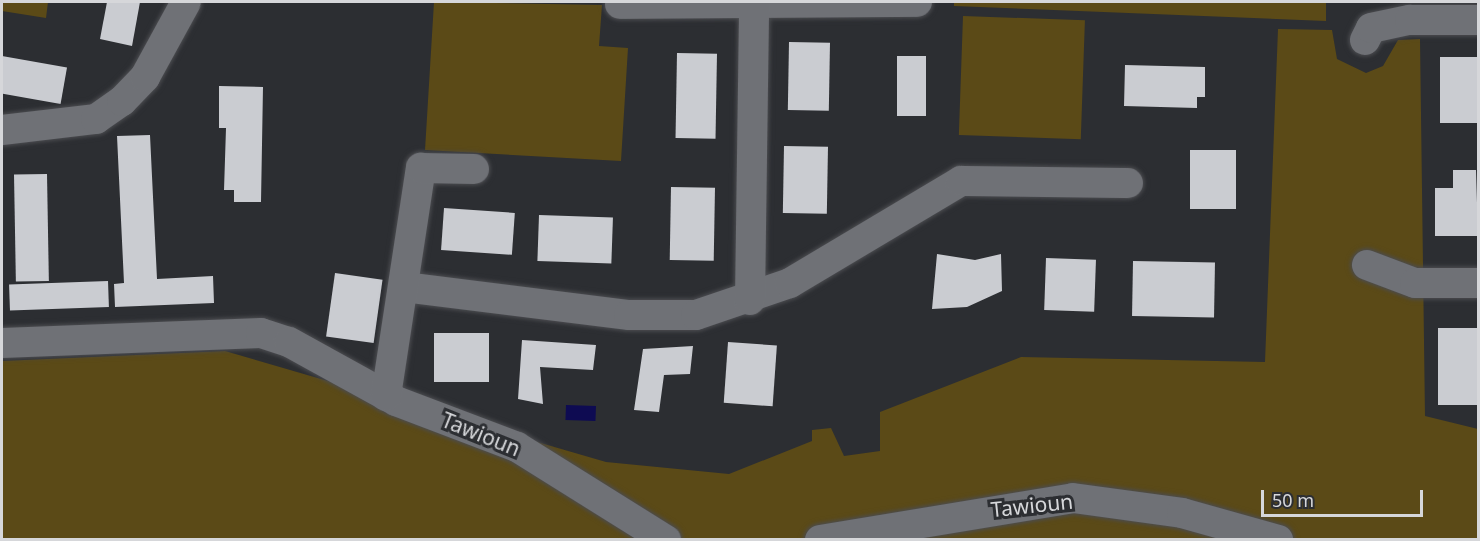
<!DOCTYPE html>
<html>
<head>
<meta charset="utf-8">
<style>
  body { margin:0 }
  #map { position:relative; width:1480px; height:541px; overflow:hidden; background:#2c2e32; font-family:"Noto Sans",sans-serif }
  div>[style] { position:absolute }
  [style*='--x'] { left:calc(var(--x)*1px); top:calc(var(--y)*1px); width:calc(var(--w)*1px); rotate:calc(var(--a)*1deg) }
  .green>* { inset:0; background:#5b4a17; transform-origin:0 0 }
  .water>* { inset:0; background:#0e0b52; transform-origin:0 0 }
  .building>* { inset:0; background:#caccd1; transform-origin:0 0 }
  .roads { filter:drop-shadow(0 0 2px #4b4c50) drop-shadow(0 0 2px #4b4c50) }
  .minor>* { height:30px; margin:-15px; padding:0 15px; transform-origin:15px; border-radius:15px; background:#6f7176 }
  span { translate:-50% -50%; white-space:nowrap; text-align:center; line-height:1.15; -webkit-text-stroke:6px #2c2e32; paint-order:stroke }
  .street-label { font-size:21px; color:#d6d7da }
  .frame { position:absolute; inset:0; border:3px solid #d6d7da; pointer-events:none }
  .scale { position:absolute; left:1261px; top:490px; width:162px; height:27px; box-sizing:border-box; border:3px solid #d6d7da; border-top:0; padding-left:8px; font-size:18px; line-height:21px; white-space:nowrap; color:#d6d7da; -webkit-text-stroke:4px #2c2e32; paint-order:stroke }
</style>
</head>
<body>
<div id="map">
  <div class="green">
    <div style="clip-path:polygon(2px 2px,48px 2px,46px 18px,2px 11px)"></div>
    <div style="clip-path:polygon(434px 2px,602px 5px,599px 46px,628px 48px,621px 161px,425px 150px)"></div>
    <div style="clip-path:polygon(954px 2px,1326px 2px,1326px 21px,954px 6px)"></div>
    <div style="left:963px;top:16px;width:122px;height:119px;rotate:2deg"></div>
    <div style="clip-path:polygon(1278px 29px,1332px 30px,1337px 59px,1366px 73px,1383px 66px,1398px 40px,1420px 39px,1425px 416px,1478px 429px,1478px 539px,2px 539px,2px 361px,225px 351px,606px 462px,729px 474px,812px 441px,812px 430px,831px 428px,844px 456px,880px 451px,880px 412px,1021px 357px,1265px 362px)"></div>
  </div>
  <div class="water">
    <div style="left:566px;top:405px;width:30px;height:15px;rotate:2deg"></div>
  </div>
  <div class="building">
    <div style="clip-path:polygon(107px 2px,140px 2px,132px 46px,100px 39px)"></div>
    <div style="left:789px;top:42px;width:41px;height:68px;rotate:1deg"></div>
    <div style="left:677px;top:53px;width:40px;height:85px;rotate:1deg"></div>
    <div style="left:2px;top:56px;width:66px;height:37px;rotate:10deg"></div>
    <div style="left:897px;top:56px;width:29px;height:60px"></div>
    <div style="left:1440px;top:57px;width:38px;height:66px"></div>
    <div style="clip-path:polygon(1125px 65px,1205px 67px,1205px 97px,1197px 97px,1197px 108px,1124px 106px)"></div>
    <div style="clip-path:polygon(219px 86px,263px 87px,261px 202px,234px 202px,234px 190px,224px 190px,226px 128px,219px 128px)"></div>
    <div style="clip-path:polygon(150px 135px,157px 279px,213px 276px,214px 303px,115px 307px,114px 284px,124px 283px,117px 136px)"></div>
    <div style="left:784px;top:146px;width:44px;height:67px;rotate:1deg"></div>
    <div style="left:1190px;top:150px;width:46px;height:59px"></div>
    <div style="clip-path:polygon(1453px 170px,1476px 170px,1478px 236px,1435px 236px,1435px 188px,1453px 188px)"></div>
    <div style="left:47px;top:174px;width:107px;height:33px;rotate:89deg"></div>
    <div style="left:671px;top:187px;width:44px;height:73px;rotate:1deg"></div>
    <div style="left:444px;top:208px;width:71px;height:42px;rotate:4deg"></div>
    <div style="left:539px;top:215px;width:74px;height:46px;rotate:2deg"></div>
    <div style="clip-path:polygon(937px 254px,975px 260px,1001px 254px,1002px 291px,967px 307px,932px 309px)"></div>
    <div style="left:1046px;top:258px;width:50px;height:52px;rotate:2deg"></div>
    <div style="left:1133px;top:261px;width:82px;height:55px;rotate:1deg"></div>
    <div style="left:335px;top:273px;width:48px;height:64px;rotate:8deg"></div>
    <div style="left:108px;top:281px;width:26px;height:99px;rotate:88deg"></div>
    <div style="left:1438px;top:328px;width:40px;height:77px"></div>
    <div style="left:489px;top:333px;width:49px;height:55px;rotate:90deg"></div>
    <div style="clip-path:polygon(522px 340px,596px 345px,593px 370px,540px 367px,543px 404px,518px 399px)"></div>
    <div style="left:728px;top:342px;width:49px;height:61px;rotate:4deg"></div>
    <div style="clip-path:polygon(693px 346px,690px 374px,664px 375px,659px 412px,634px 410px,643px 349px)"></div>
  </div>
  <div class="roads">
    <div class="minor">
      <div style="--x:620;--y:4;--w:297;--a:-0.4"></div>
      <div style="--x:1365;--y:40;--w:13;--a:-63"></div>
      <div style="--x:1371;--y:28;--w:40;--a:-12"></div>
      <div style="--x:1410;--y:20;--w:68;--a:0"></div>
      <div style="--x:2;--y:130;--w:95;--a:-6.7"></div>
      <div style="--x:96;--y:119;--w:32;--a:-35"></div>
      <div style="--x:122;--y:101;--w:33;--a:-46"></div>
      <div style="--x:145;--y:77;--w:85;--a:-61.3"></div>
      <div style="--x:1367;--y:265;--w:51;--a:20.6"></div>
      <div style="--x:1415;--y:283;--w:63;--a:0"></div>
      <div style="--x:404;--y:287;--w:227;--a:7.1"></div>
      <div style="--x:629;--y:315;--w:67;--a:0"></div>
      <div style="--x:696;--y:315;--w:99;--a:-18.8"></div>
      <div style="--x:790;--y:283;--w:199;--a:-30.8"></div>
      <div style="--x:961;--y:181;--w:167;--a:0.7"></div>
      <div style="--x:750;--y:300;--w:298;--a:-89.2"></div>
      <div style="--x:2;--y:343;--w:259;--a:-2.2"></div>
      <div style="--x:261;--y:333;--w:29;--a:18"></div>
      <div style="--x:289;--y:342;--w:122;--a:28.9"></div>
      <div style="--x:396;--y:401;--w:129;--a:20.8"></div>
      <div style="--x:517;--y:447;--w:176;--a:32"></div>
      <div style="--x:386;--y:396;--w:231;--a:-81.3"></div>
      <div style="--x:421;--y:168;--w:53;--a:1.1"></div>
      <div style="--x:820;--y:540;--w:256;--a:-9.4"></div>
      <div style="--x:1073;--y:498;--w:110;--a:7.8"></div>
      <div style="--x:1182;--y:513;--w:100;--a:15.7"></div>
    </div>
  </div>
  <div class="street-label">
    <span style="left:481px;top:434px;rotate:22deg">Tawioun</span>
    <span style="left:1032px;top:505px;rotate:-6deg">Tawioun</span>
  </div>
  <div class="frame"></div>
  <div class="scale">50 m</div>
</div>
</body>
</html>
